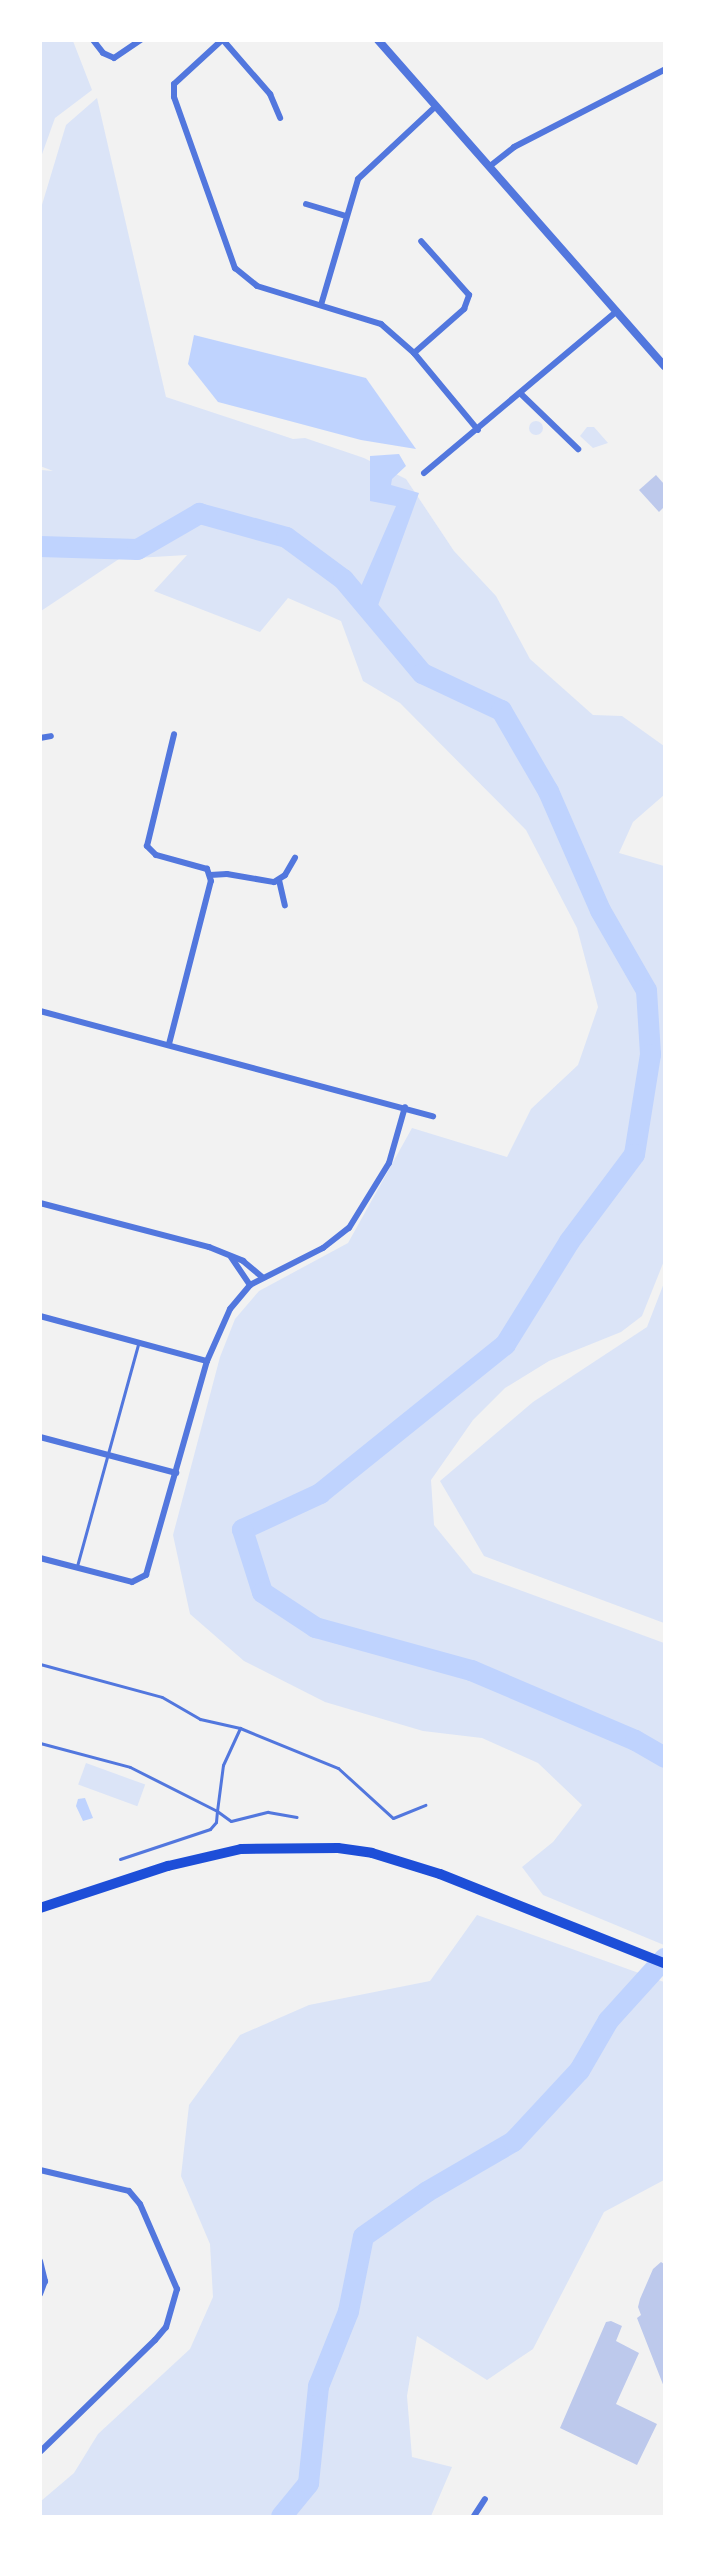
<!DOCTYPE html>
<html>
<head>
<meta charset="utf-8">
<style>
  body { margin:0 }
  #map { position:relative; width:705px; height:2557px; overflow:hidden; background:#f2f2f2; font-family:"Exo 2",sans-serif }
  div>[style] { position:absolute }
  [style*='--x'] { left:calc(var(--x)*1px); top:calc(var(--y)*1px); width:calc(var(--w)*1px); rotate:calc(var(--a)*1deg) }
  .green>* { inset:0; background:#dbe4f7; transform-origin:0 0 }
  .round { border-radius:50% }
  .water>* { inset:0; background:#bfd3fe }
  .river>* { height:21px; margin:-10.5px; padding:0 10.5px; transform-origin:10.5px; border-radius:10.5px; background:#bfd3fe }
  .building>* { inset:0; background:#bdc9ec }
  .service>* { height:3px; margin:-1.5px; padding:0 1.5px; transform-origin:1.5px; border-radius:1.5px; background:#5277de }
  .minor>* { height:6px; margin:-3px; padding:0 3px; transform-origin:3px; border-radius:3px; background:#5277de }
  .tertiary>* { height:8px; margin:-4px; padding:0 4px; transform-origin:4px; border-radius:4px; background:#5277de }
  .primary>* { height:10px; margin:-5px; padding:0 5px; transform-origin:5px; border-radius:5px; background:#1d4ed8 }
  span { translate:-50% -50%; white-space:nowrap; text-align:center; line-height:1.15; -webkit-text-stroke:4.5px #fff; paint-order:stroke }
  .frame { position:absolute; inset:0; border:42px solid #fff; pointer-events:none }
</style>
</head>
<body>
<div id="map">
  <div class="green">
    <div style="clip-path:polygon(41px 40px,73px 41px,92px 90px,55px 118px,41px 157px)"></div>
    <div style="clip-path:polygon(97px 98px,166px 397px,293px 439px,305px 438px,364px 458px,406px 479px,454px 551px,496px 596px,530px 659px,593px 715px,622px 716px,664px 746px,664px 795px,633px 822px,619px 853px,664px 866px,664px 1261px,642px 1316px,621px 1332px,549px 1361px,505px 1388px,473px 1420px,431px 1480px,434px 1525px,473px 1573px,664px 1643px,664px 1945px,543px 1895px,522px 1867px,553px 1842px,582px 1805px,538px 1763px,482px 1738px,423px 1731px,325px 1702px,244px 1661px,190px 1614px,173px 1535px,220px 1357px,235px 1319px,259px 1291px,348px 1243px,412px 1128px,507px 1157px,531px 1109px,578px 1065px,598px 1007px,577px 928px,526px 830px,400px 703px,363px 681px,341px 621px,288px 598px,260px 632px,154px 591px,187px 555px,119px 559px,41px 611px,41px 470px,53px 471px,40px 466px,41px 208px,66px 125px)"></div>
    <div class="round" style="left:529px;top:421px;width:14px;height:14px"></div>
    <div style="clip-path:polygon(587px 427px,594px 427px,608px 443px,593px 448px,580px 436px)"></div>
    <div style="clip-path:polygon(664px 1283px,664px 1623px,484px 1556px,440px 1481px,533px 1402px,647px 1327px)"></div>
    <div style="left:86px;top:1763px;width:63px;height:23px;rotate:20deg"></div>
    <div style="clip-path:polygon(477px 1915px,664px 1982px,664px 2180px,604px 2212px,533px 2349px,487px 2380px,417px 2336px,407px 2396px,412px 2457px,452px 2467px,431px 2516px,41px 2516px,41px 2501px,74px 2473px,98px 2434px,190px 2349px,213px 2297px,210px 2244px,181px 2176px,189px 2105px,240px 2035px,309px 2005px,430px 1981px)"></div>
  </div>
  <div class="water">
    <div style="clip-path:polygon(194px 335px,366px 378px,416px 449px,361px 440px,218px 402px,188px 364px)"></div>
    <div style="clip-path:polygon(399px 454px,406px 466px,392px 479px,391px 485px,419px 493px,376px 611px,359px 591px,396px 506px,370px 501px,370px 456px)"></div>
    <div style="clip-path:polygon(85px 1798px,93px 1818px,83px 1821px,76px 1806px,78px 1799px)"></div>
  </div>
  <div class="river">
    <div style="--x:40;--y:546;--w:97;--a:1.8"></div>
    <div style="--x:137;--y:549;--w:72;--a:-30.1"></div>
    <div style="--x:199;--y:513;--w:90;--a:15.4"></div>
    <div style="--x:286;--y:537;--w:71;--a:36.4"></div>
    <div style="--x:343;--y:579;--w:123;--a:50"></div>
    <div style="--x:422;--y:673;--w:87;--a:25.1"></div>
    <div style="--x:501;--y:710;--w:94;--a:59.9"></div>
    <div style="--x:548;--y:791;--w:130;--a:66.4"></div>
    <div style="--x:600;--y:910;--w:92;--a:60.1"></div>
    <div style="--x:646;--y:990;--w:64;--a:86.4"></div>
    <div style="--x:650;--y:1054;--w:101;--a:99.1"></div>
    <div style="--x:634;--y:1154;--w:109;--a:126.8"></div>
    <div style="--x:569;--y:1241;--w:121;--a:121.9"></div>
    <div style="--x:505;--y:1344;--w:238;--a:141.2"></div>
    <div style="--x:320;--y:1493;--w:86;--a:155.2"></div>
    <div style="--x:242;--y:1529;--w:66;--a:72.4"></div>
    <div style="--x:262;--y:1592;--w:64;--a:33.4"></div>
    <div style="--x:315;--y:1627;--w:162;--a:15.4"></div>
    <div style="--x:471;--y:1670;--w:178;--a:23.1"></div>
    <div style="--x:635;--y:1740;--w:34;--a:30"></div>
    <div style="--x:281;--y:2516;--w:43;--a:-50.7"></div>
    <div style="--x:308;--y:2483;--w:98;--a:-84.1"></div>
    <div style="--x:318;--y:2386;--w:81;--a:-68.2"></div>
    <div style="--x:348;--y:2311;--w:76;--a:-78.7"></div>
    <div style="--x:363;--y:2236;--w:78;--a:-35.1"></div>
    <div style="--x:427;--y:2191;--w:99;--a:-30.2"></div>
    <div style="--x:513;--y:2141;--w:97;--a:-47.1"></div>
    <div style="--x:579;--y:2070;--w:58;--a:-59.9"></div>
    <div style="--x:608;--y:2020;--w:84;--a:-47.9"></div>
  </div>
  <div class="building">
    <div style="clip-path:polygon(656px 475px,664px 484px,664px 507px,659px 512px,639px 490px)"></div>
    <div style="clip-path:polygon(661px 2262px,664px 2264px,664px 2387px,637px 2318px,641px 2315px,638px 2307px,640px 2299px,653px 2269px)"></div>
    <div style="clip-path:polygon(611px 2321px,622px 2326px,616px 2341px,639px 2353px,616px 2404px,657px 2424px,637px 2465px,560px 2428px,606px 2322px)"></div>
  </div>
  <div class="service">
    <div style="--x:77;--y:1566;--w:230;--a:-74.6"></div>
    <div style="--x:40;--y:1664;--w:126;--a:15.1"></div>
    <div style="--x:162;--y:1697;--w:44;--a:30.1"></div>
    <div style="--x:200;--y:1719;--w:41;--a:12.7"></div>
    <div style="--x:240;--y:1728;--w:106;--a:22.2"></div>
    <div style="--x:338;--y:1768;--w:74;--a:42.3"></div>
    <div style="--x:393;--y:1818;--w:35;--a:-22"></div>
    <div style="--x:40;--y:1743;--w:93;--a:14.9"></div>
    <div style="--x:130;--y:1767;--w:97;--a:26.8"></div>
    <div style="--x:217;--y:1811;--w:46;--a:-82.6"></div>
    <div style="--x:223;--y:1765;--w:41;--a:-65.3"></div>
    <div style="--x:120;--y:1859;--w:95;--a:-18.4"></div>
    <div style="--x:210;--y:1829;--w:9;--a:-49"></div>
    <div style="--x:216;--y:1822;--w:11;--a:-85"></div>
    <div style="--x:217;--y:1811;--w:17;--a:36"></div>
    <div style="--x:231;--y:1821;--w:38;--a:-14"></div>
    <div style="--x:268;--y:1812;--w:29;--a:10"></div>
  </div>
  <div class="minor">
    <div style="--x:93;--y:40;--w:16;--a:52"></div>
    <div style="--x:103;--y:53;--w:12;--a:24"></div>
    <div style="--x:114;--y:58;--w:32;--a:-34"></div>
    <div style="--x:222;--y:40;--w:65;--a:137.5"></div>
    <div style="--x:174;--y:84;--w:13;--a:90"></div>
    <div style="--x:174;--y:97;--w:182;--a:70.4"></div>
    <div style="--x:235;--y:268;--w:28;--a:39"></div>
    <div style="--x:257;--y:286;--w:130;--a:17"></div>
    <div style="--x:381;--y:324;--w:44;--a:41.3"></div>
    <div style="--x:414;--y:353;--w:100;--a:50.3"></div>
    <div style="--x:223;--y:40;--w:72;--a:49"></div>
    <div style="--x:270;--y:94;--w:26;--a:67"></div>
    <div style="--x:490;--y:166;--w:31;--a:-38"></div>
    <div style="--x:514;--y:147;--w:169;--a:-27.2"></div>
    <div style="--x:306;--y:204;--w:42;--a:16.7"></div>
    <div style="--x:321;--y:305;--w:131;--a:-73.6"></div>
    <div style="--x:358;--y:179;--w:107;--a:-43.1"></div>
    <div style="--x:414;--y:353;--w:67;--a:-41.3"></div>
    <div style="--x:464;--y:309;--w:15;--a:-70"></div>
    <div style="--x:469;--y:295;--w:72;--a:-131.6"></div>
    <div style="--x:520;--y:393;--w:81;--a:44"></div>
    <div style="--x:424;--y:473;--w:251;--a:-40"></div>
    <div style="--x:40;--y:738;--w:11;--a:-10"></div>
    <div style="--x:210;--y:875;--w:17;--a:-3"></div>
    <div style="--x:227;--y:874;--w:48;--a:9.7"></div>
    <div style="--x:274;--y:882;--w:13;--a:-32"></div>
    <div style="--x:285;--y:875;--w:20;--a:-60"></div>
    <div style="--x:279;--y:880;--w:26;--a:77"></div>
    <div style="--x:40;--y:1011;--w:407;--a:15"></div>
    <div style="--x:169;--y:1044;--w:168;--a:-75.6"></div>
    <div style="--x:211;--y:881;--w:13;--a:-108"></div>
    <div style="--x:207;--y:869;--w:53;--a:-164.6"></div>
    <div style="--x:156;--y:855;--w:13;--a:-135"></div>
    <div style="--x:147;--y:846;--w:115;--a:-76.4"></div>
    <div style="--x:40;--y:1203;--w:175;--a:14.6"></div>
    <div style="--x:209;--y:1247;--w:37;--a:22"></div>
    <div style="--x:243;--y:1261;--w:25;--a:40"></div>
    <div style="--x:231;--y:1257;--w:34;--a:56"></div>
    <div style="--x:40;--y:1316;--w:173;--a:15.1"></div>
    <div style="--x:40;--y:1437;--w:141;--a:14.8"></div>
    <div style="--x:40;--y:1558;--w:95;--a:14.6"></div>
    <div style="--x:132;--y:1582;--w:16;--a:-27"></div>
    <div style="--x:146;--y:1575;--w:223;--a:-74.1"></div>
    <div style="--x:207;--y:1361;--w:57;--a:-66.1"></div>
    <div style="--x:230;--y:1309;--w:31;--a:-50"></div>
    <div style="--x:250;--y:1285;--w:82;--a:-26.9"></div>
    <div style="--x:323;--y:1248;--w:33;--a:-38"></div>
    <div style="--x:349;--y:1228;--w:76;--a:-58.4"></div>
    <div style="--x:389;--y:1163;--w:58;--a:-74.1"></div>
    <div style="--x:40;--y:2170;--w:91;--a:13.3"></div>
    <div style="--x:129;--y:2191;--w:17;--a:50"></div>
    <div style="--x:140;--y:2204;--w:93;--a:66.5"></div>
    <div style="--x:177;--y:2289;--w:40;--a:106"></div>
    <div style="--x:166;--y:2327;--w:17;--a:130"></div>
    <div style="--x:155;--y:2340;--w:161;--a:135.8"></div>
    <div style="--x:40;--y:2261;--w:21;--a:76"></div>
    <div style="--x:45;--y:2281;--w:14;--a:111"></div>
    <div style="--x:474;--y:2516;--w:20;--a:-57"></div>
  </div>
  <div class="tertiary">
    <div style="--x:378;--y:40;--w:434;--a:48.7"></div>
  </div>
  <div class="primary">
    <div style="--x:40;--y:1908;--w:135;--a:-18.2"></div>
    <div style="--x:168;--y:1866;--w:75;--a:-13.1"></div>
    <div style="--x:241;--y:1849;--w:97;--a:-0.6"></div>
    <div style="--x:338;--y:1848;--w:34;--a:8"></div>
    <div style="--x:372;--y:1853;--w:71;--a:17.2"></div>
    <div style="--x:440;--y:1874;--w:241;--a:21.7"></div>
  </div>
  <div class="frame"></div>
</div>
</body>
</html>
